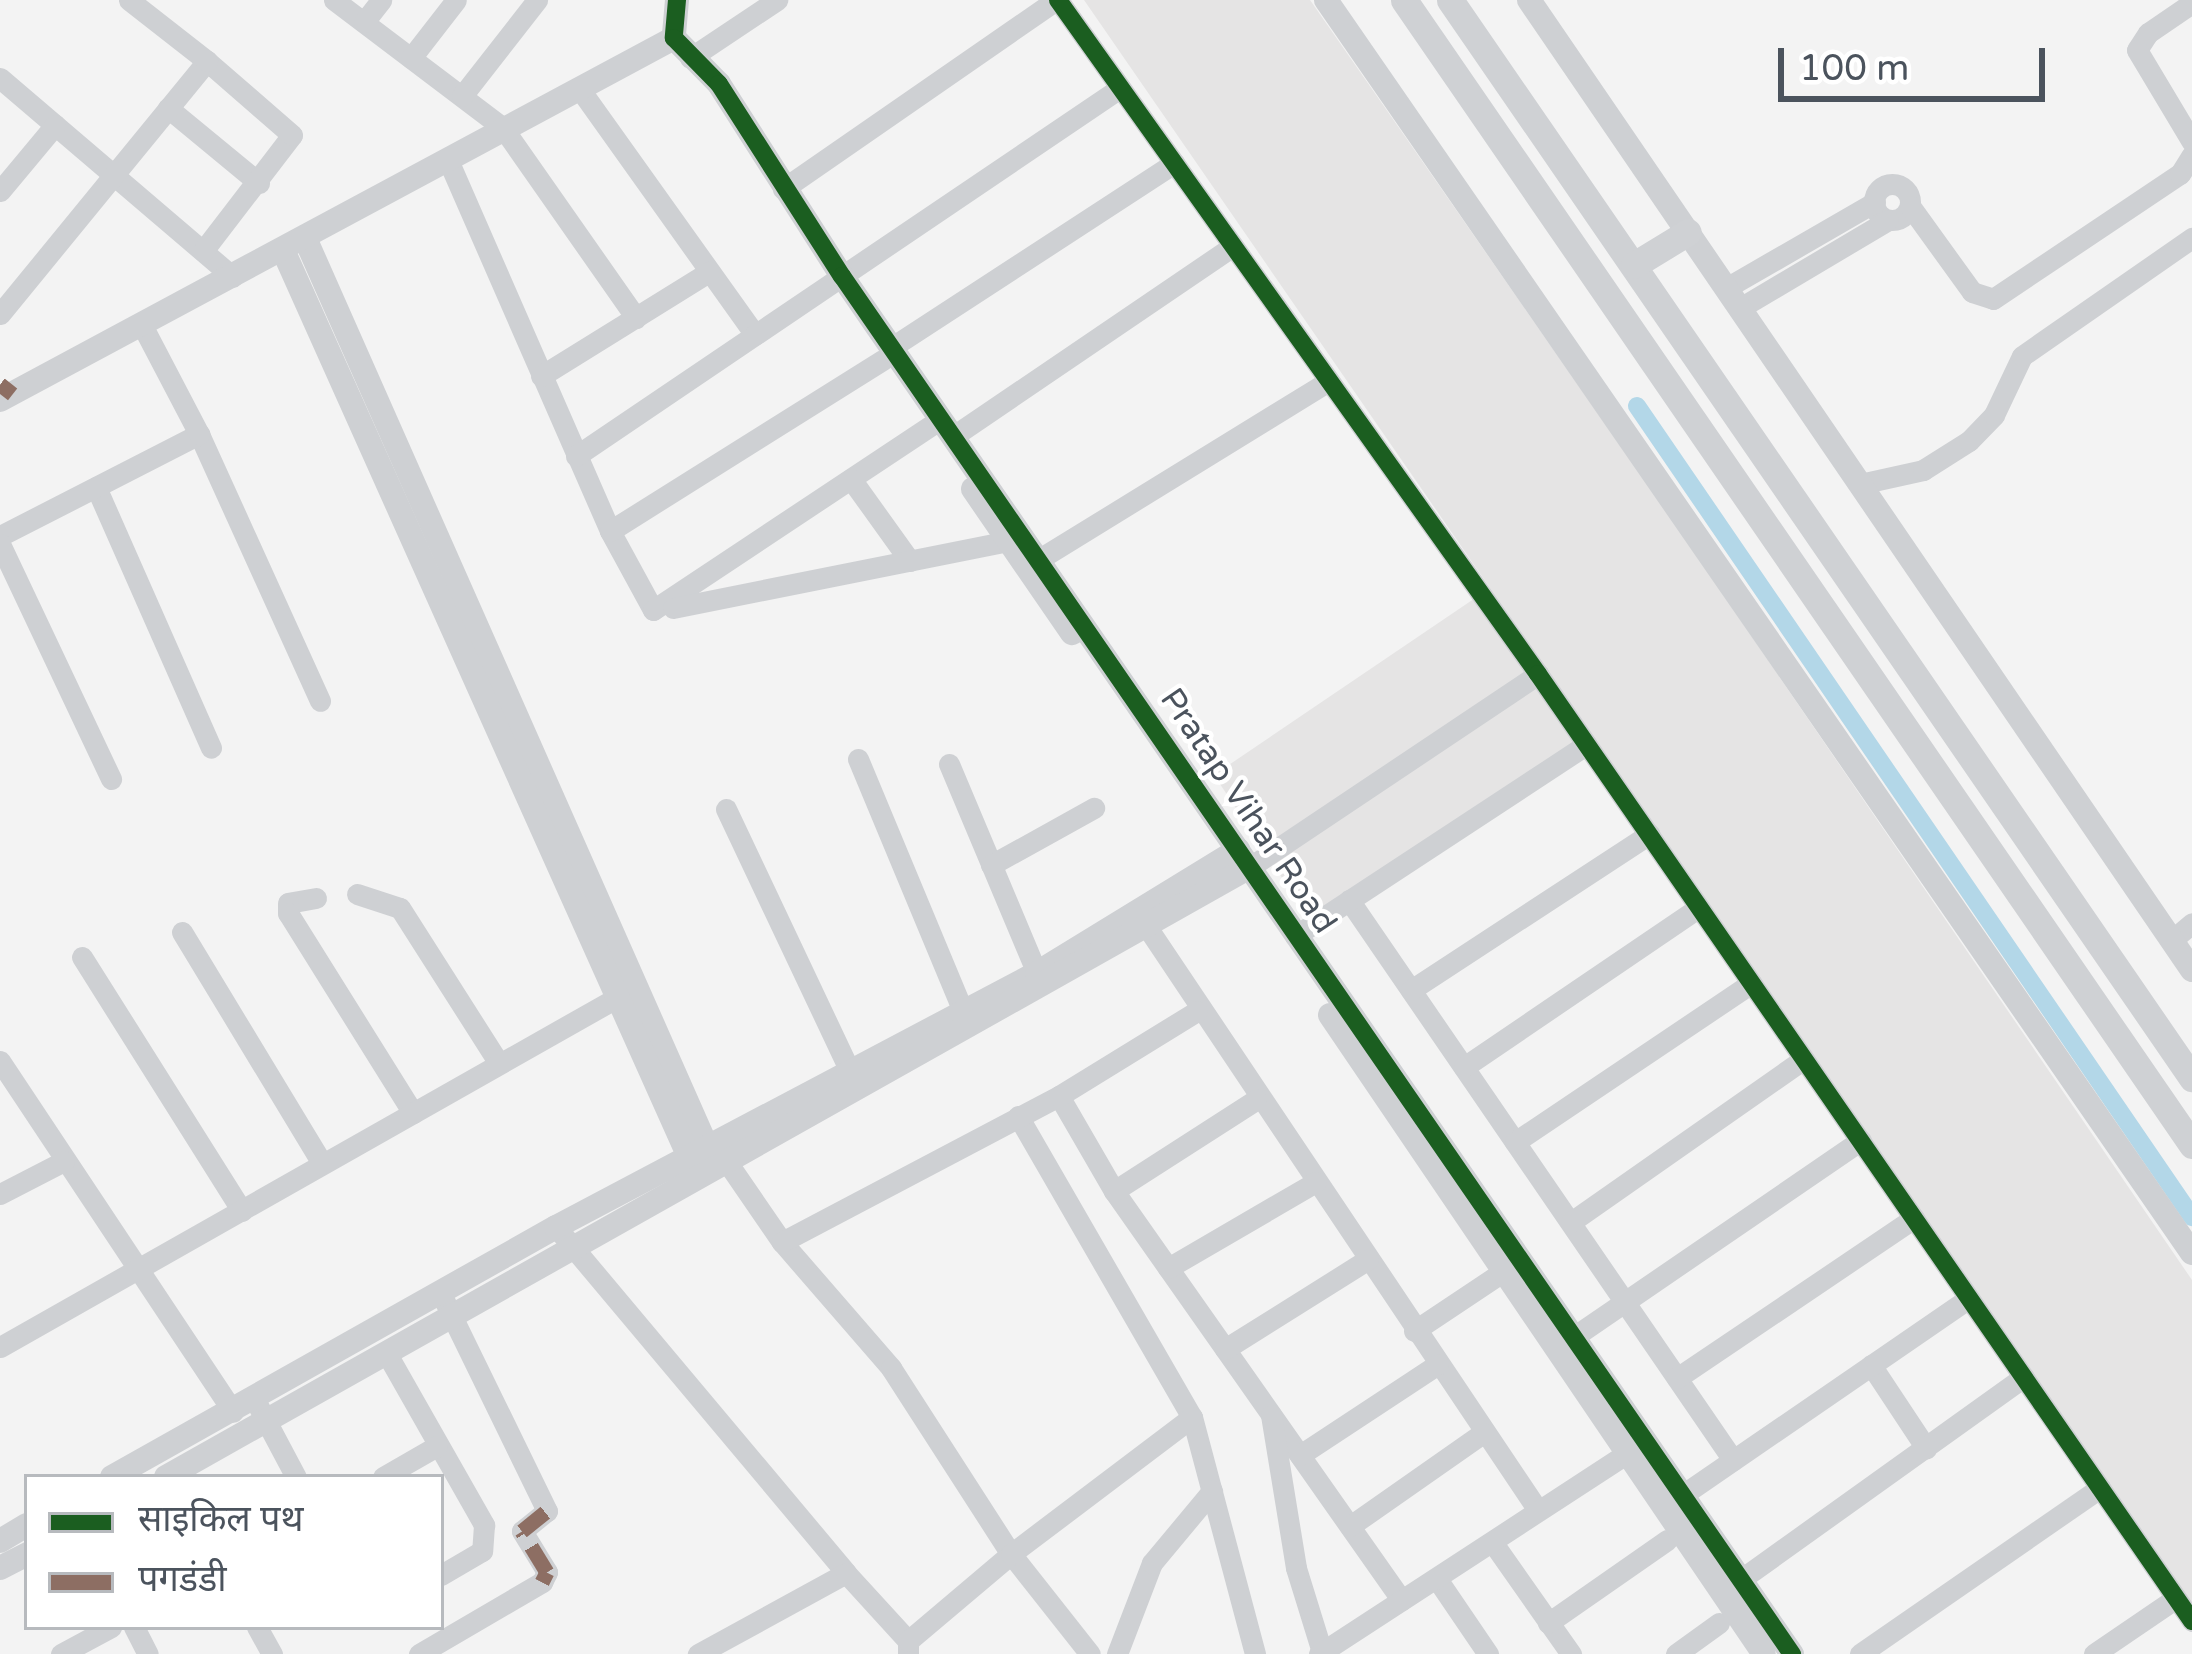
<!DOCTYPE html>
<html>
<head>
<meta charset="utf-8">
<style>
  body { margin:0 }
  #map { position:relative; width:2192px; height:1654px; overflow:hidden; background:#f3f3f3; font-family:"Varela Round","Noto Sans Devanagari",sans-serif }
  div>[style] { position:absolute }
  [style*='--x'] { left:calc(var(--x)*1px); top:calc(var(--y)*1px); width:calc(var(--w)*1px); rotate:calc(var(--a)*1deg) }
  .education>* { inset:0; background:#e5e4e4 }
  .canal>* { height:18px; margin:-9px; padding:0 9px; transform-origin:9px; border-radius:9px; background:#b3d7e8 }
  .minor>* { height:21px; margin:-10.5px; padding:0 10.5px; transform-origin:10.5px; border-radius:10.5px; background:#ced0d3 }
  .minor>.ring { margin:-10.5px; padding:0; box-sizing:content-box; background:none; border:21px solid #ced0d3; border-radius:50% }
  .tertiary>* { height:24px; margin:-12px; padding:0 12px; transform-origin:12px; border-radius:12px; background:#ced0d3 }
  .secondary>* { height:27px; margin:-13.5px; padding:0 13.5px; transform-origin:13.5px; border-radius:13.5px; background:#cfd1d4 }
  .quiet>* { height:15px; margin-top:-7.5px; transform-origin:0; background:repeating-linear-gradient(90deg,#8d6e63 0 30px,transparent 0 45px) }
  .cycleway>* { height:18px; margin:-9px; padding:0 9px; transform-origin:9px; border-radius:9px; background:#1b5e20 }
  span { translate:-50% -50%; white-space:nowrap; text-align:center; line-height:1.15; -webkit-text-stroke:9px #fff; paint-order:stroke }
  .street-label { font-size:33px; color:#4b535d }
  .legend { position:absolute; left:24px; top:1474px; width:420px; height:156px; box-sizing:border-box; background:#fff; border:3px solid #b7babe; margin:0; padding:15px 21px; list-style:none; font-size:36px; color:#4b535d }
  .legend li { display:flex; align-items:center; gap:24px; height:60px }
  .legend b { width:60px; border:3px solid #b7babe }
  .scale { position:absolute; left:1778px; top:48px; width:267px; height:54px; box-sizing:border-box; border:6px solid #4b535d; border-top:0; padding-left:15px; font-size:36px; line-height:42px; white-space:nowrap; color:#4b535d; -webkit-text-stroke:9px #fff; paint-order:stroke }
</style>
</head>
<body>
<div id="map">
  <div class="education">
    <div style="clip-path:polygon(1084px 0,1310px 0,1672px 520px,2192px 1280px,2192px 1613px,1589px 732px,1310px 920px,1214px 775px,1490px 588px)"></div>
  </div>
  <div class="canal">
    <div style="--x:1637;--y:406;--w:983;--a:55.61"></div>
  </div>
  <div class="minor">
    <div style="--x:334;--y:0;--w:212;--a:37.1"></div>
    <div style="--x:503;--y:128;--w:232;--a:55"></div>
    <div style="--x:1058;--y:0;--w:827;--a:54.54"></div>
    <div style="--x:1538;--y:674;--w:1151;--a:55.37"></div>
    <div style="--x:2192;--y:3;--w:53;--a:145.7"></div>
    <div style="--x:2148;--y:33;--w:20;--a:123"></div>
    <div style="--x:2137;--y:50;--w:107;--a:59.1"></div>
    <div style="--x:364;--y:22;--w:28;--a:-52"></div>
    <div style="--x:411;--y:58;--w:73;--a:-52.2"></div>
    <div style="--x:690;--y:58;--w:105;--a:-33.7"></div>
    <div style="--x:0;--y:78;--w:306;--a:40.5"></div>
    <div style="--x:579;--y:88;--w:303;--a:54.5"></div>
    <div style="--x:462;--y:96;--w:122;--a:-52"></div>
    <div style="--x:168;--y:108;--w:118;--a:39.5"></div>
    <div style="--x:448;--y:160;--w:405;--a:66.4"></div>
    <div style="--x:610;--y:531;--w:90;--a:61.4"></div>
    <div style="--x:653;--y:610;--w:334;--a:-33.6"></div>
    <div class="ring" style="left:1874px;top:184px;width:15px;height:15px"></div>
    <div style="--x:783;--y:189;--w:332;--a:-34.7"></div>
    <div style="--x:0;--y:191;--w:86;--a:-50.2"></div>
    <div style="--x:1910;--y:206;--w:106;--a:54.2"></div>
    <div style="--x:1972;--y:292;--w:22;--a:18"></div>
    <div style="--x:1993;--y:299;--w:225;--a:-33.8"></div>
    <div style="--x:2180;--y:174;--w:22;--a:-58"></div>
    <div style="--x:203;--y:251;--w:146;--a:-52.5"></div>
    <div style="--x:292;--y:135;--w:113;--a:-139"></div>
    <div style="--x:1726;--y:288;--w:172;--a:-30"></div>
    <div style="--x:1740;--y:308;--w:172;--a:-30.7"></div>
    <div style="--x:0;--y:314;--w:327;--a:-50.7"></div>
    <div style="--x:207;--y:61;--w:99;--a:-142"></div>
    <div style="--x:892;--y:347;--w:337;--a:-33.1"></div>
    <div style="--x:541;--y:376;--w:198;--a:-31.8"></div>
    <div style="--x:199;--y:434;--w:293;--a:65.6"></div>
    <div style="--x:955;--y:435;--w:336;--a:-34.2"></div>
    <div style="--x:576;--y:456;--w:657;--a:-34.08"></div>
    <div style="--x:851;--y:479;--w:101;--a:54.3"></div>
    <div style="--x:1860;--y:484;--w:65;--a:-12.5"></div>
    <div style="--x:1923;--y:470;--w:54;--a:-32.2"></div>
    <div style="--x:1969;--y:441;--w:36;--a:-46"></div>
    <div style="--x:1994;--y:415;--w:65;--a:-64.6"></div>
    <div style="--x:2022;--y:356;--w:207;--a:-34.8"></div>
    <div style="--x:96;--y:487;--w:285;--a:66.2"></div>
    <div style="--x:610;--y:531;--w:322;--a:-32.1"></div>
    <div style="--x:0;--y:536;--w:224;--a:-27.1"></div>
    <div style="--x:199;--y:434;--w:121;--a:-117.6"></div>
    <div style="--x:0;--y:544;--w:260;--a:64.7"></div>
    <div style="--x:1041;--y:558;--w:338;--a:-31.6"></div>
    <div style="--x:673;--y:608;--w:342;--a:-11.3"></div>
    <div style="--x:858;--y:759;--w:273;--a:67.4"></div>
    <div style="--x:949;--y:764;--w:227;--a:67.2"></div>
    <div style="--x:726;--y:809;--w:293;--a:64.7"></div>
    <div style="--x:991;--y:865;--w:118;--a:-29"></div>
    <div style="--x:1250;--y:867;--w:347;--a:-33.8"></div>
    <div style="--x:357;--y:894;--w:45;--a:18"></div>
    <div style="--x:400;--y:908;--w:183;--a:57.5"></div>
    <div style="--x:316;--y:898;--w:28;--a:170"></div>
    <div style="--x:288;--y:903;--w:10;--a:90"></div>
    <div style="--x:288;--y:913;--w:236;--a:58"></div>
    <div style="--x:1349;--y:900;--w:679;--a:55.56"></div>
    <div style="--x:1147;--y:927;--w:701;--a:56.17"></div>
    <div style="--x:182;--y:932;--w:270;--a:58.8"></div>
    <div style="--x:1295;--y:936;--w:349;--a:-33.3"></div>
    <div style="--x:2172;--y:940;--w:26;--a:-40"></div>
    <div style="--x:82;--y:957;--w:300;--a:57.8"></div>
    <div style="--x:1411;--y:990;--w:285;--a:-33.2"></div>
    <div style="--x:0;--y:1061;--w:421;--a:56.4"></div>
    <div style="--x:1464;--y:1067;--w:284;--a:-34.2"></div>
    <div style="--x:1059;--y:1096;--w:110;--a:59.9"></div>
    <div style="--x:1114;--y:1191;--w:500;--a:54.9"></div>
    <div style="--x:1018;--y:1116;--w:348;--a:60"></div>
    <div style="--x:1192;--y:1417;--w:245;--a:75.1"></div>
    <div style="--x:1515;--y:1142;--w:285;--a:-33.9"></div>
    <div style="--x:727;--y:1162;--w:97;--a:55.5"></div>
    <div style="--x:782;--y:1242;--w:167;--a:49.1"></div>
    <div style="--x:891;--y:1368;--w:221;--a:57.2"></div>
    <div style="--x:1011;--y:1554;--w:127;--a:51.7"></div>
    <div style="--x:1114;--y:1191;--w:169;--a:-32.7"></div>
    <div style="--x:0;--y:1194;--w:72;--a:-27.3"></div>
    <div style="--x:1571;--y:1222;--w:284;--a:-35"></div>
    <div style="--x:556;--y:1227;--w:451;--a:50"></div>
    <div style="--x:846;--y:1573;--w:169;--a:151.3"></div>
    <div style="--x:782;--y:1242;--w:313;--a:-27.8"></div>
    <div style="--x:1059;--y:1096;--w:162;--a:-31.6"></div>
    <div style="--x:1168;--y:1268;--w:171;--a:-30.2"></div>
    <div style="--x:1414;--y:1331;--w:105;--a:-33.7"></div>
    <div style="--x:1572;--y:1338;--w:350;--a:-34.4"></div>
    <div style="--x:0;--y:1347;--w:708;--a:-29.53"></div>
    <div style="--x:1225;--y:1349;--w:168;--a:-32.1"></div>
    <div style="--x:387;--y:1354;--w:197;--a:60.4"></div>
    <div style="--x:484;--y:1525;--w:26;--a:94"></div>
    <div style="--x:482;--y:1551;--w:48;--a:149.7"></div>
    <div style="--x:1871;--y:1365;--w:100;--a:56.5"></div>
    <div style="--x:1677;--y:1378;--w:286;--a:-34"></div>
    <div style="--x:255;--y:1400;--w:87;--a:62"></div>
    <div style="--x:1271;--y:1415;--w:155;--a:80.7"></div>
    <div style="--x:1296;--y:1568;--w:88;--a:72.8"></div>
    <div style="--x:1300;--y:1455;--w:165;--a:-33.4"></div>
    <div style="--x:383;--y:1477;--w:62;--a:-29.9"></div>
    <div style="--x:1681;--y:1496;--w:349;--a:-34.5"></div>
    <div style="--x:1350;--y:1526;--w:162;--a:-35"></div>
    <div style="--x:1493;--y:1543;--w:136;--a:54.9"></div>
    <div style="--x:846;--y:1573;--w:92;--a:47.6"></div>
    <div style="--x:1437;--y:1579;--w:91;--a:55.8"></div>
    <div style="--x:1740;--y:1580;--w:349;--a:-35.6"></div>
    <div style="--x:1548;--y:1623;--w:145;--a:-34.9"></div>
    <div style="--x:134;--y:1627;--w:30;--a:63"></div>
    <div style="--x:257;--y:1627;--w:31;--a:61"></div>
    <div style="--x:61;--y:1654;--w:57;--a:-28.4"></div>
    <div style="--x:419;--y:1654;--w:143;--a:-30.3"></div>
    <div style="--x:542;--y:1582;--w:11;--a:-63"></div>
    <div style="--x:547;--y:1572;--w:48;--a:-121.4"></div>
    <div style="--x:522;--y:1531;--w:32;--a:-39"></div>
    <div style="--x:547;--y:1511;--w:242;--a:-116"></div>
    <div style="--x:908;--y:1654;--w:13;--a:-90"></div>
    <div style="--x:908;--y:1641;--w:135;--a:-40.2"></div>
    <div style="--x:1011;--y:1554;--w:227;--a:-37.1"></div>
    <div style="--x:1117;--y:1654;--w:97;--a:-69"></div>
    <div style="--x:1152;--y:1563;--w:94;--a:-50.2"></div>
    <div style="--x:1319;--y:1654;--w:383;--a:-33.1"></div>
    <div style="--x:1676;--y:1654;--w:53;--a:-35.8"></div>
    <div style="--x:1860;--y:1654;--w:292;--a:-34.7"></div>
    <div style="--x:2094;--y:1654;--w:99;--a:-34.3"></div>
  </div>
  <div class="tertiary">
    <div style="--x:677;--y:0;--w:38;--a:95"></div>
    <div style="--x:674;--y:38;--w:64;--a:45.6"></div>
    <div style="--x:719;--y:84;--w:228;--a:57.4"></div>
    <div style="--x:842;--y:276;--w:1674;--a:55.42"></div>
    <div style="--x:1326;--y:0;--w:1523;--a:55.35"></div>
    <div style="--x:1529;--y:0;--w:1175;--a:55.65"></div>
    <div style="--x:305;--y:238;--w:1006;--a:66.14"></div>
    <div style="--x:283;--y:250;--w:1008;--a:65.88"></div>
    <div style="--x:0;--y:400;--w:765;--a:-28.24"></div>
    <div style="--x:973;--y:489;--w:175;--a:55.5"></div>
    <div style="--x:1330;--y:1015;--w:772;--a:55.82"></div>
    <div style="--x:112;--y:1477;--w:510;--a:-29.38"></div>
    <div style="--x:556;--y:1227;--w:544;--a:-27.84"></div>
    <div style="--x:1037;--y:973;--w:236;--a:-31.5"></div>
    <div style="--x:166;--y:1477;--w:1244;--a:-29.37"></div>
    <div style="--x:0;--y:1541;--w:31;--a:-31"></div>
    <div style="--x:0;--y:1568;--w:30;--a:-27"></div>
  </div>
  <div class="secondary">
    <div style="--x:1404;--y:0;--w:1390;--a:55.46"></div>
    <div style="--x:1450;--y:0;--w:1309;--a:55.46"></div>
    <div style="--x:1634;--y:265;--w:63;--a:-31.4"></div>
  </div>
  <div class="quiet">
    <div style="--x:0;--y:384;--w:16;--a:38"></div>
    <div style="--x:542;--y:1582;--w:11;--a:-63"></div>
    <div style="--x:547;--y:1572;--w:48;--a:-121.4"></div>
    <div style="--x:522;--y:1531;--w:32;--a:-39"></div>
  </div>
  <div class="cycleway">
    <div style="--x:677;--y:0;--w:38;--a:95"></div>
    <div style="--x:674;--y:38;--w:64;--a:45.6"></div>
    <div style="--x:719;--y:84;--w:228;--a:57.4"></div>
    <div style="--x:842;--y:276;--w:1674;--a:55.42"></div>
    <div style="--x:1058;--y:0;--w:827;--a:54.54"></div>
    <div style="--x:1538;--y:674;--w:1151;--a:55.37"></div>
  </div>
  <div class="street-label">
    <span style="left:1248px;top:811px;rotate:56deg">Pratap Vihar Road</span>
  </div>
  <ul class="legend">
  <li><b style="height:15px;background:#1b5e20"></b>साइकिल पथ</li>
  <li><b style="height:15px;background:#8d6e63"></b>पगडंडी</li>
  </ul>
  <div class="scale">100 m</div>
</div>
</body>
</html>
